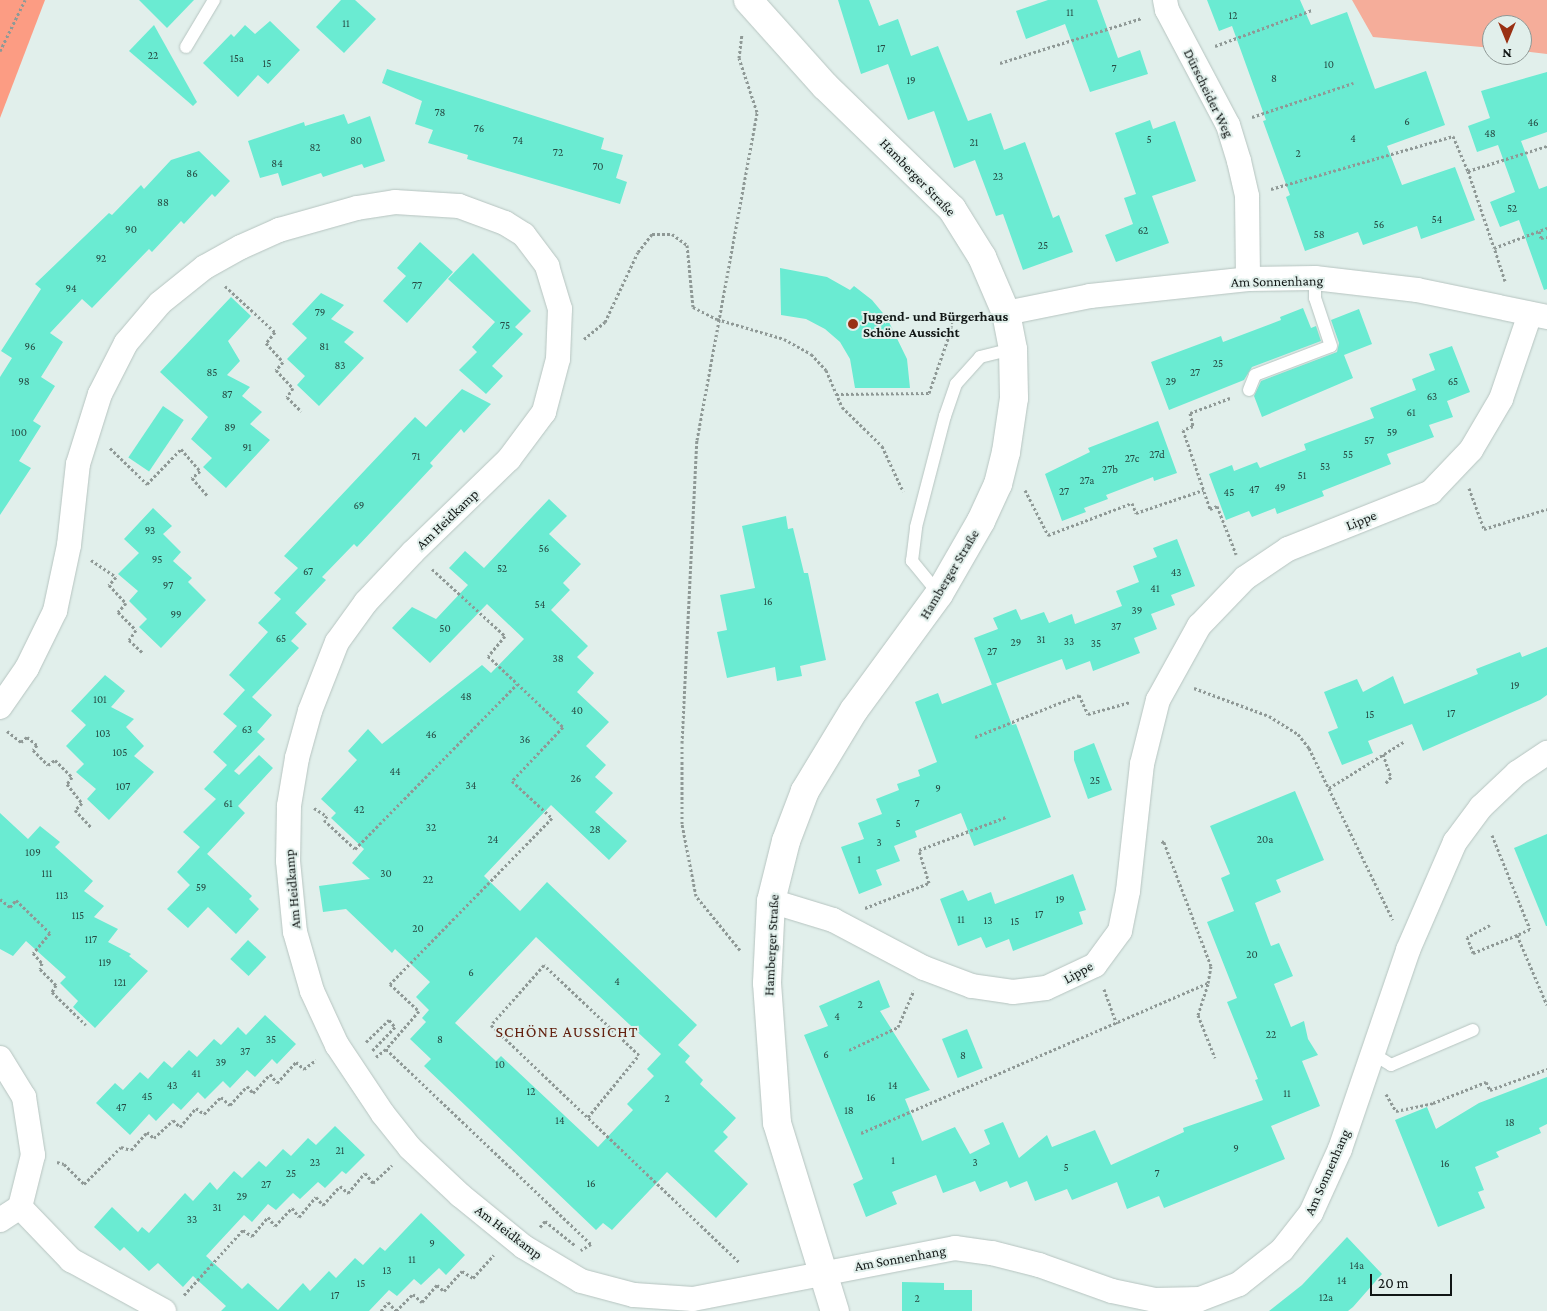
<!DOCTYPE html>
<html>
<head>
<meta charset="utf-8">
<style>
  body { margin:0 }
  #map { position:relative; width:1547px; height:1311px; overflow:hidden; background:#e1efeb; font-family:"Crimson Pro",serif }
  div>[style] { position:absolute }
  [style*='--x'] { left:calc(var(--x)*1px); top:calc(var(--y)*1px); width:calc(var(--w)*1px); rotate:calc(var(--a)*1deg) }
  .green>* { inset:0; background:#f5ad9a }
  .forest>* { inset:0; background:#fc9c83 }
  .building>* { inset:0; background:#6aebd2; transform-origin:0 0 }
  .path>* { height:3px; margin-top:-1.5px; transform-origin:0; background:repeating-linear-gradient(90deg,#8f9996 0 2.5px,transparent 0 5px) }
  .roads { filter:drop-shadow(0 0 1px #b6c4c0) drop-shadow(0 0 1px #b6c4c0) }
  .service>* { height:12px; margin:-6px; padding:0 6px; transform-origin:6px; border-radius:6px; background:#fff }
  .minor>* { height:24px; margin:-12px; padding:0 12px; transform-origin:12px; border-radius:12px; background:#fff }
  .tertiary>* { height:28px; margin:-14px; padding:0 14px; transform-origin:14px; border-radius:14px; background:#fff }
  .dots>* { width:14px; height:14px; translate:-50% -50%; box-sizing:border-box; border:2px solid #e1efeb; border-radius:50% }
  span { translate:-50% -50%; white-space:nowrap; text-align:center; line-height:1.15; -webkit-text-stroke:4px #e1efeb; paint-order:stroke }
  .number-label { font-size:11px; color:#274b44 }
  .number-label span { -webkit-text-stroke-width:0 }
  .street-label { font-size:14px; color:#111615 }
  .poi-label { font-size:14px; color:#111615; font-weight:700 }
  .left { translate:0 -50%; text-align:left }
  .quarter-label { font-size:16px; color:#63210f; letter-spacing:1px }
  .north { position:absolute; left:1482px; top:15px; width:50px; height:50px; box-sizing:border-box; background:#e1efeb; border:1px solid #8e9895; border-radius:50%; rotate:180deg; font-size:14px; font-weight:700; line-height:20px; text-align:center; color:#111615 }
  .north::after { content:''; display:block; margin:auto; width:18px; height:22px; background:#993114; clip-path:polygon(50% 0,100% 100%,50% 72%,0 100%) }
  .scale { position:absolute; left:1370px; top:1274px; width:82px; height:22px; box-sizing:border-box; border:2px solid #111615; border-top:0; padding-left:6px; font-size:15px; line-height:18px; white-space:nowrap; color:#111615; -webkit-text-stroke:4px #e1efeb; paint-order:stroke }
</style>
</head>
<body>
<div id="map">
  <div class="green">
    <div style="clip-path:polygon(1352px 0,1547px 0,1547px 54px,1522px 51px,1522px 25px,1492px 25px,1492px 48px,1373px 37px)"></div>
  </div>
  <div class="forest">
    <div style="clip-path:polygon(0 0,45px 0,0 118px)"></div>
  </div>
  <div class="building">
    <div style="clip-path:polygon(139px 0,194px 0,167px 28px)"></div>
    <div style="clip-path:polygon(341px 0,355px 0,376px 19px,344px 53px,316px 27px)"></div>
    <div style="clip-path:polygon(838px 0,869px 0,879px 26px,898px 19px,911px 56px,938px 46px,968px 121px,991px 113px,1004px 150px,1025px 142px,1053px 218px,1059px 215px,1073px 252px,1023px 270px,1003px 214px,996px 216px,975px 160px,954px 168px,934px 111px,908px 120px,888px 64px,861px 74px)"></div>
    <div style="clip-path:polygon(1048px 0,1097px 0,1118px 58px,1140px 50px,1148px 74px,1090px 92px,1065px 24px,1026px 39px,1016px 11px)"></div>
    <div style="clip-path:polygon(1207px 0,1300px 0,1311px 25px,1347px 12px,1375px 89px,1426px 71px,1445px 125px,1387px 146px,1402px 185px,1455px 167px,1475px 220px,1421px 239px,1417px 226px,1363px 245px,1358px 232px,1305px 251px,1286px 197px,1290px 195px,1263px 121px,1266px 120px,1232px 26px,1219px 31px)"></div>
    <div style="clip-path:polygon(270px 21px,300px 50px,268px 84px,258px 75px,238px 97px,203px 63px,231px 34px,234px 37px,245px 25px,255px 34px)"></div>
    <div style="clip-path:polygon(154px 25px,197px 102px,193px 106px,129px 51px)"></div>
    <div style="clip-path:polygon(387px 69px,604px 138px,601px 149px,623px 155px,616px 178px,627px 182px,620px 204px,467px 159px,468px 155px,428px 143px,433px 130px,415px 124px,422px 101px,382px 83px)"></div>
    <div style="clip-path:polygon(1547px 72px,1547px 132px,1521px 141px,1539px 189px,1547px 186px,1547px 289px,1544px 290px,1519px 220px,1500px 227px,1490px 202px,1515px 192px,1498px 145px,1477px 152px,1468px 126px,1490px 118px,1481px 91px)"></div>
    <div style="clip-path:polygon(344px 114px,348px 124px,370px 116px,385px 161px,364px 168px,362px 164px,323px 177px,321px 173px,282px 186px,278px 173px,260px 178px,248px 141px,304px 122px,305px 126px)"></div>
    <div style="clip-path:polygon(1150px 120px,1153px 129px,1175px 121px,1196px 181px,1152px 196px,1169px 243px,1116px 262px,1105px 235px,1133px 224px,1124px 198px,1136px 194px,1115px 133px)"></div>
    <div style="clip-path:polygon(199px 151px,230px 181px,215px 197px,212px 194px,184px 224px,181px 221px,152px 252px,149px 249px,92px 308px,82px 299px,50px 333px,63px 342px,41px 377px,55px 386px,33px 421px,41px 426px,19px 461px,31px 468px,0 515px,0 377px,12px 358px,1px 351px,41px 289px,35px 284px,109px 213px,112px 215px,141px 185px,144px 189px,171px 160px)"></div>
    <div style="clip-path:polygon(420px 242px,453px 272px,407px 323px,383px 301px,406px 276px,397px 268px)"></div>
    <div style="clip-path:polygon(473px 253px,531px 311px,515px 327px,523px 334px,492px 366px,503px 376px,486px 394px,459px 370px,477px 352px,472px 347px,495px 322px,448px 279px)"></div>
    <div style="clip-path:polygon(780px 268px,827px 277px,850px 290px,854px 286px,872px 300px,887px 318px,907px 359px,910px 388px,855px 388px,850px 359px,840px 342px,825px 329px,806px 319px,781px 315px)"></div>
    <div style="clip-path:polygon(321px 293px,344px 305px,331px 319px,354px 332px,344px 342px,364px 358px,319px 406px,297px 385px,305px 376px,287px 359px,307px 338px,292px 324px)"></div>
    <div style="clip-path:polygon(231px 297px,251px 316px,228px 341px,240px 361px,227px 375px,250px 387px,242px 396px,262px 412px,250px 424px,270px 440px,226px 488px,203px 467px,212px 458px,191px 439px,208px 417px,160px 372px)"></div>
    <div style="clip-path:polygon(1303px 308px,1311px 328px,1316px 326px,1321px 341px,1252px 367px,1244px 380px,1169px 410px,1151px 362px,1221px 336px,1223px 342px,1281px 320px,1280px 317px)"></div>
    <div style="clip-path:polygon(1359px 309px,1372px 344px,1344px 355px,1353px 378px,1262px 417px,1254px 396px,1261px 381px,1337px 352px,1339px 343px,1331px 320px)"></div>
    <div style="clip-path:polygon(1452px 346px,1470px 392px,1447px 401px,1453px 417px,1429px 425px,1434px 437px,1387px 454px,1391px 464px,1322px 491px,1324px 496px,1277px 514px,1275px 508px,1252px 517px,1249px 511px,1226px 520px,1209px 474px,1232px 465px,1234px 471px,1257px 462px,1260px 468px,1306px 450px,1304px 444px,1374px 418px,1370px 408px,1416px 390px,1412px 379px,1435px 370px,1429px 354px)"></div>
    <div style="clip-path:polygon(462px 389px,491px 404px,464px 433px,461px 429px,430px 463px,433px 466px,357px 547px,354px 544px,322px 577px,326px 580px,295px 613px,292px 610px,307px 624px,291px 641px,299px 648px,252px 697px,272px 715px,257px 732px,265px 739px,234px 771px,239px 775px,259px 755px,273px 768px,238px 806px,245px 813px,207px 854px,204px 851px,252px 896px,249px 899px,259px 909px,236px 934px,208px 907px,188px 928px,167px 909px,190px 885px,177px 872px,200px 847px,183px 832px,216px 799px,204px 789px,227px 765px,213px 752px,237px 726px,223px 714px,245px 690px,229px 675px,268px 632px,258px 623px,281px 599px,274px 593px,298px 568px,284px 556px,415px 417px,426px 427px)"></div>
    <div style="left:163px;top:406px;width:25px;height:62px;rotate:34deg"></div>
    <div style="clip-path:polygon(1158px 421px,1177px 473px,1154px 481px,1153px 477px,1106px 495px,1108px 499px,1084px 508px,1086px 512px,1062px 521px,1045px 474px,1090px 452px,1088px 448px)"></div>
    <div style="clip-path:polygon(evenodd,549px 499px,567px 516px,549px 534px,581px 564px,563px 583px,570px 590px,551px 610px,588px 646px,577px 657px,594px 673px,577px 692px,609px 722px,586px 746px,606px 765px,595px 777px,613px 793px,595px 812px,627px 841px,609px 860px,551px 805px,484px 876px,520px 911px,547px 882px,697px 1025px,678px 1045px,690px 1056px,685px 1062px,703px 1080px,700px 1084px,736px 1118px,723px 1132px,728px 1137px,714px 1151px,748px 1184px,716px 1218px,667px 1172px,612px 1230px,603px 1223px,596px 1230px,424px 1066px,431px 1059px,410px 1039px,426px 1022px,422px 1018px,429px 1010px,416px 997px,430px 982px,395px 949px,392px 953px,346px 909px,323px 912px,319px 886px,370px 879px,352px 863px,364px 849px,331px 818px,336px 813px,321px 799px,357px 760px,348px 751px,368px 729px,382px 744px,482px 665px,491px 673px,524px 639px,487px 604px,430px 663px,392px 628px,412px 607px,436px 619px,468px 585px,449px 568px,465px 551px,484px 568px,549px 499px,536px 937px,661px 1054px,647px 1069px,654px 1076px,627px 1104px,633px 1110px,598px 1147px,501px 1056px,496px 1061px,455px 1023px,536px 937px)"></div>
    <div style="clip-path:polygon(153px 508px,172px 526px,163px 534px,181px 552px,173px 561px,192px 578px,188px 582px,206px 600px,161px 648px,139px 627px,147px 619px,129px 601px,138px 591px,118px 574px,139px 553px,124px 539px)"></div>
    <div style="clip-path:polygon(786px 516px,788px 529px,793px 528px,804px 573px,808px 573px,826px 660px,800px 666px,802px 676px,777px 681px,775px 667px,727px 678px,717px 632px,727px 630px,720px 595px,755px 588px,742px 526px)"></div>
    <div style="clip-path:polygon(1177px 539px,1195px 586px,1171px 595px,1175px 605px,1151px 614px,1157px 629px,1134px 638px,1140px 653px,1093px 671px,1090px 661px,1066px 670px,1062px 659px,992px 685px,974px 638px,998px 629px,993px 618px,1016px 609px,1021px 620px,1044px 612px,1049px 623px,1072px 614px,1075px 624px,1122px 606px,1116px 591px,1139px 582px,1133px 566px,1157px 557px,1153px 548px)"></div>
    <div style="clip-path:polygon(1547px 647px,1547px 695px,1540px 700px,1423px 751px,1412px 724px,1368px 741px,1373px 753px,1342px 765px,1328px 732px,1338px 728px,1324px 692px,1357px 679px,1363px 692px,1393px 676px,1404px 704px,1478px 674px,1476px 669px,1520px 652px,1522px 657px)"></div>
    <div style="clip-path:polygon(105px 675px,125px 691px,111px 707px,134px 719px,126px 727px,144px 746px,134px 756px,154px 772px,109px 820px,87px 799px,96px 789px,76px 772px,84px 764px,66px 746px,86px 725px,71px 711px)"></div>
    <div style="clip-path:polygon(996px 683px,1012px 725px,1016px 724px,1051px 817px,974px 846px,961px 813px,915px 831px,917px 837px,894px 846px,900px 861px,876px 870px,882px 885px,859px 894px,841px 847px,864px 839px,858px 823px,882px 814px,876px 799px,899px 790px,897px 784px,920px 776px,918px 770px,937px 762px,915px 702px,938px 693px,942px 704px)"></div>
    <div style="clip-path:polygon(1094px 743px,1112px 790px,1088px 799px,1074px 760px,1074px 751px)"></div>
    <div style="clip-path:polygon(1295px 791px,1324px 860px,1276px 880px,1281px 892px,1255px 903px,1271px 946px,1279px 943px,1293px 976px,1274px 984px,1291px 1027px,1304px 1021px,1308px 1039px,1318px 1055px,1302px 1061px,1320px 1106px,1271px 1126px,1285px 1159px,1164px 1208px,1159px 1196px,1127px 1209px,1117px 1182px,1072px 1200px,1067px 1189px,1035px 1201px,1027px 1181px,1010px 1188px,1007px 1181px,980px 1192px,975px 1181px,943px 1193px,936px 1175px,892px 1192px,897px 1204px,866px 1217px,853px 1184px,863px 1179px,804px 1035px,828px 1026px,819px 1006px,879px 980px,890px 1007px,880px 1011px,930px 1090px,905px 1099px,922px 1141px,955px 1127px,970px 1154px,990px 1144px,984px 1130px,1003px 1122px,1019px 1158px,1047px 1135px,1052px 1147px,1095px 1130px,1111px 1165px,1184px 1132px,1183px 1128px,1263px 1100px,1255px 1080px,1258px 1079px,1227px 1002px,1237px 998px,1207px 922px,1234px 911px,1221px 878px,1230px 874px,1210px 826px)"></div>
    <div style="clip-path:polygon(0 813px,28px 839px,40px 826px,60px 842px,55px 847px,93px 881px,84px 891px,104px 906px,94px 917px,118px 929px,108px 942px,131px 954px,129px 956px,148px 971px,95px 1028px,73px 1007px,78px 1001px,60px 983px,66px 977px,26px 941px,13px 956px,0 949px)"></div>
    <div style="clip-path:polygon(1547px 834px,1547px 926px,1546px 926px,1514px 848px)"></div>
    <div style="clip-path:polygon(1073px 874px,1086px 910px,1079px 912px,1083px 924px,1013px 951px,1009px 939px,986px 948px,981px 937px,958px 946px,940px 899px,963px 890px,968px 901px,991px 892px,995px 904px)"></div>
    <div style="left:248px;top:940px;width:25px;height:26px;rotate:43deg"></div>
    <div style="clip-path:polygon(265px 1015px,296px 1044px,277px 1064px,272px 1059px,255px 1077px,247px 1070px,230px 1088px,223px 1081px,205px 1099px,198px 1092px,181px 1110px,173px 1103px,156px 1121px,149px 1114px,130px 1135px,96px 1103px,115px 1083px,123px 1090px,140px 1072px,148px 1079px,164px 1061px,172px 1068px,189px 1050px,197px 1057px,214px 1039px,221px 1045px,238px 1027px,246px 1035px)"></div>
    <div style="left:967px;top:1029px;width:42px;height:27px;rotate:68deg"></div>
    <div style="clip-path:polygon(1547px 1077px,1547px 1124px,1539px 1128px,1541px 1133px,1496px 1152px,1499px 1157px,1475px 1167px,1484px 1190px,1478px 1192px,1485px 1208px,1438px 1227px,1395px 1120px,1427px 1107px,1436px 1129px,1479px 1103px)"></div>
    <div style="clip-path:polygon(335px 1126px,365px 1155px,346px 1174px,342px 1171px,325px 1188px,318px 1182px,300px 1199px,293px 1193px,276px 1210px,268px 1204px,252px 1222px,244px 1215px,206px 1256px,242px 1289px,248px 1283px,278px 1310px,303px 1283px,310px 1291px,329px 1271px,336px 1278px,355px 1258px,363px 1265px,380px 1247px,385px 1251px,421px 1213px,465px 1255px,446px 1275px,439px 1268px,421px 1285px,414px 1279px,397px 1296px,389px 1290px,369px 1311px,221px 1311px,226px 1306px,193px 1276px,183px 1287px,158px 1263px,149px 1271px,124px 1247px,120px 1251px,94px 1227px,112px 1207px,138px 1232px,142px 1227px,149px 1233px,185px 1193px,193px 1201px,210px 1182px,217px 1190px,234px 1171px,242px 1178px,259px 1161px,266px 1167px,283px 1149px,291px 1156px,308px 1138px,316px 1145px)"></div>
    <div style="clip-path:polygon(1347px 1237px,1382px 1274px,1353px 1307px,1348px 1311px,1269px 1311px,1302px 1285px)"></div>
    <div style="clip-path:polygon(902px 1282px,944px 1283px,944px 1290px,972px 1290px,972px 1311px,902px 1311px)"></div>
  </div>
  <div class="path">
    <div style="--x:1215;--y:46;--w:103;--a:-20.4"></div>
    <div style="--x:0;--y:51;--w:57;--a:-63.9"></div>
    <div style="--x:1000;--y:63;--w:149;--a:-17.6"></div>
    <div style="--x:1252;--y:117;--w:107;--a:-18.6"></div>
    <div style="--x:1468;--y:171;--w:83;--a:-17.6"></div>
    <div style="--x:1271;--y:189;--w:190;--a:-16.2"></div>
    <div style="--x:1453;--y:136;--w:38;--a:67"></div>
    <div style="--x:1468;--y:171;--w:81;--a:71.3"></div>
    <div style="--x:1539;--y:231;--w:7;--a:74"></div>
    <div style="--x:1541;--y:238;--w:6;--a:-9"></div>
    <div style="--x:1505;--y:281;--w:35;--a:-108"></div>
    <div style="--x:1494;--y:248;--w:57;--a:-20.7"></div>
    <div style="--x:225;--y:286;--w:68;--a:42.6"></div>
    <div style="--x:275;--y:332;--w:14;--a:129"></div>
    <div style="--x:266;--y:343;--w:25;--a:48"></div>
    <div style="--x:283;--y:362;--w:11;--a:131"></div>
    <div style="--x:276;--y:370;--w:25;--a:47"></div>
    <div style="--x:293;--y:388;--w:11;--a:124"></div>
    <div style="--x:287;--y:397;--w:20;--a:45"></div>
    <div style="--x:584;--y:339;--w:27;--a:-39"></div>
    <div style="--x:605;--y:322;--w:77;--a:-64.8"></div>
    <div style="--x:638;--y:252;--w:23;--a:-52"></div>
    <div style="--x:652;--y:234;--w:20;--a:0"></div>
    <div style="--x:672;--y:234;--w:19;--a:36"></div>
    <div style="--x:687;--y:245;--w:62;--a:84.5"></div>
    <div style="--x:693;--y:307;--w:27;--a:27"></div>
    <div style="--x:717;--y:319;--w:70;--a:16.6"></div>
    <div style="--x:784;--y:339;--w:31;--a:29"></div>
    <div style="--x:811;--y:354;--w:22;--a:47"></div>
    <div style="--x:826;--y:370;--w:40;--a:66.6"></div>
    <div style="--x:842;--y:407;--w:56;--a:44.3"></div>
    <div style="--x:882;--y:446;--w:50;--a:65"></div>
    <div style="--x:836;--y:394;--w:93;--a:-0.6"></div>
    <div style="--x:929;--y:393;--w:64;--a:-70.7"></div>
    <div style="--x:950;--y:333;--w:18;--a:-81"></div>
    <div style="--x:1230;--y:398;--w:43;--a:159.4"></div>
    <div style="--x:1190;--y:413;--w:13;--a:77"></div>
    <div style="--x:1193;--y:426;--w:11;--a:158"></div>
    <div style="--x:1183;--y:430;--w:83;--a:71.1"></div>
    <div style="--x:1210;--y:509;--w:8;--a:-23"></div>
    <div style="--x:1217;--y:506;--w:52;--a:68.4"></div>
    <div style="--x:110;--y:448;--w:52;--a:44.2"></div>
    <div style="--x:147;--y:484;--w:49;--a:-45.8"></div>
    <div style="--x:181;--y:449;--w:29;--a:49"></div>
    <div style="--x:200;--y:471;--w:11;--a:139"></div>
    <div style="--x:192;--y:478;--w:23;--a:49"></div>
    <div style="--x:1469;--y:488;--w:44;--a:69.9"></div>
    <div style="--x:1484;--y:529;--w:66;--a:-17.6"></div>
    <div style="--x:1025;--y:490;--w:51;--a:62.9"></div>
    <div style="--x:1048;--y:535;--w:90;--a:-20.9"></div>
    <div style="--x:1132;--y:503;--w:11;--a:68"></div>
    <div style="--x:1136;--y:513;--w:71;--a:-18.9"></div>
    <div style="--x:91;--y:560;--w:30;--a:34"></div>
    <div style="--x:116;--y:577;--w:11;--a:131"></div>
    <div style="--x:109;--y:585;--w:25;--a:47"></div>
    <div style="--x:126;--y:603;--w:12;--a:132"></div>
    <div style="--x:118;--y:612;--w:25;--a:45"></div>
    <div style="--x:136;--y:630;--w:12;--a:125"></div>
    <div style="--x:129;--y:640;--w:19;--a:43"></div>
    <div style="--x:432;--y:569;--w:99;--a:42.5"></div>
    <div style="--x:505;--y:636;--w:26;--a:130"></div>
    <div style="--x:488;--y:656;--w:103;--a:43.4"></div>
    <div style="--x:563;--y:727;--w:74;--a:133.4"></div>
    <div style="--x:512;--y:781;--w:54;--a:42.8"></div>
    <div style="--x:552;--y:818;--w:232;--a:134.3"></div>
    <div style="--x:390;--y:984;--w:40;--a:43"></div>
    <div style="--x:419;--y:1011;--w:50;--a:131"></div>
    <div style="--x:386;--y:1049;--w:283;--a:43.6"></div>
    <div style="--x:591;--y:1244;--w:12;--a:149"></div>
    <div style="--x:1194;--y:688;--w:80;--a:20.5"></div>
    <div style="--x:1269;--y:716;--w:34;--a:32"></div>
    <div style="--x:1298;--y:734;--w:18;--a:52"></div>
    <div style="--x:1309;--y:748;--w:191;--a:64"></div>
    <div style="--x:7;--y:731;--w:18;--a:38"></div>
    <div style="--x:21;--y:742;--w:8;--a:-40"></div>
    <div style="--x:27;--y:737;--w:13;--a:39"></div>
    <div style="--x:37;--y:745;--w:6;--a:129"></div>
    <div style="--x:33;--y:750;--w:21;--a:45"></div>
    <div style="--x:48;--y:765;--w:9;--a:-36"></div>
    <div style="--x:55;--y:760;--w:24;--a:45"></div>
    <div style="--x:72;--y:777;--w:9;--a:126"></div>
    <div style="--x:67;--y:784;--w:24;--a:52"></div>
    <div style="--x:82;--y:803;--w:10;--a:135"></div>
    <div style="--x:75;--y:810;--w:23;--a:47"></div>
    <div style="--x:975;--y:737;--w:112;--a:-22"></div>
    <div style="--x:1079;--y:695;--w:21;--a:65"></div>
    <div style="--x:1088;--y:714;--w:44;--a:-15.9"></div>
    <div style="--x:1383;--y:754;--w:24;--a:71"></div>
    <div style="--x:1391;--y:777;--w:9;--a:131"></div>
    <div style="--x:1329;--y:788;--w:89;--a:-31.7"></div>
    <div style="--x:314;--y:808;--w:15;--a:32"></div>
    <div style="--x:327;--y:816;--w:5;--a:127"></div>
    <div style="--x:324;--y:820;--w:42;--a:43.1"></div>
    <div style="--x:355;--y:849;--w:231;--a:-45.5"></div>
    <div style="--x:1492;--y:835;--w:101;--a:68"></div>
    <div style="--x:1530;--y:929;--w:14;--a:155"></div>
    <div style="--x:1517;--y:935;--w:76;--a:66.8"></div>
    <div style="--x:0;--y:899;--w:13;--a:39"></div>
    <div style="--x:10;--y:907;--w:9;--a:-49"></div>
    <div style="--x:16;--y:900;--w:47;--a:44.1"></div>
    <div style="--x:50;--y:933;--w:26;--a:130"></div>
    <div style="--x:33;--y:953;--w:13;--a:48"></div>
    <div style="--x:42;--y:963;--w:6;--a:108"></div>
    <div style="--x:40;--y:969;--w:23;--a:45"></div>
    <div style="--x:56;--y:985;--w:8;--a:120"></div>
    <div style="--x:52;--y:992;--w:47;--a:44.1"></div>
    <div style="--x:865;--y:908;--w:69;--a:-21.3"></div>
    <div style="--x:929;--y:883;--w:34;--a:-107"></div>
    <div style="--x:919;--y:850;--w:93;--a:-20.8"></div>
    <div style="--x:1490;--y:925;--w:26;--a:152"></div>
    <div style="--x:1467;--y:937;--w:17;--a:69"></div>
    <div style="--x:1473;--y:953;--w:48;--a:-22.2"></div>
    <div style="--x:740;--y:950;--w:70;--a:-129.2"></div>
    <div style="--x:696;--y:896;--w:73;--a:-101"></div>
    <div style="--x:682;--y:824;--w:81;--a:-90"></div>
    <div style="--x:682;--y:743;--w:303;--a:-87.2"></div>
    <div style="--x:697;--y:440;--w:333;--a:-79.6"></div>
    <div style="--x:757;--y:112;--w:57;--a:-108.4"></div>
    <div style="--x:739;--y:58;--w:23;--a:-83"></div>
    <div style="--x:1208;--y:984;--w:33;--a:108"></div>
    <div style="--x:1198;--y:1015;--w:46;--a:68.4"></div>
    <div style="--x:1104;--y:989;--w:37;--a:70"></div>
    <div style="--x:366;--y:1042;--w:32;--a:-44"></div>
    <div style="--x:389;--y:1020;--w:9;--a:49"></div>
    <div style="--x:395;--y:1027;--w:33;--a:134"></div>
    <div style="--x:849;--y:1050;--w:54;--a:-25.1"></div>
    <div style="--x:898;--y:1027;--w:40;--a:-66.6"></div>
    <div style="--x:376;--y:1057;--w:13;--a:-39"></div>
    <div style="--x:1386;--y:1094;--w:20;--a:60"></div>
    <div style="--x:1396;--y:1111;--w:38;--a:-12"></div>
    <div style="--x:1433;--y:1103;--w:57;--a:-21.6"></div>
    <div style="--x:1486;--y:1082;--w:9;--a:63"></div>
    <div style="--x:1490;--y:1090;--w:61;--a:-20.2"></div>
    <div style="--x:588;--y:1117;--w:80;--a:-50.6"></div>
    <div style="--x:639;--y:1055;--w:131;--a:-136.5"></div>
    <div style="--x:544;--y:965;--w:80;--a:131.5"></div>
    <div style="--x:491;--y:1025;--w:344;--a:43.7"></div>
    <div style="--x:861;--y:1133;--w:378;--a:-23.4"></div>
    <div style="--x:1208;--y:983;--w:17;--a:-80"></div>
    <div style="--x:1211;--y:966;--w:133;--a:-110.8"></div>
    <div style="--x:1164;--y:842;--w:4;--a:-166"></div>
    <div style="--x:57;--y:1162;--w:7;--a:16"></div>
    <div style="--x:64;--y:1164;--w:28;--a:45"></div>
    <div style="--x:84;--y:1184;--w:52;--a:-45"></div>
    <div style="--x:121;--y:1147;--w:10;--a:17"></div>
    <div style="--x:131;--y:1150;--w:24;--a:-48"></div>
    <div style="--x:147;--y:1132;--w:9;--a:41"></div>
    <div style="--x:154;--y:1138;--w:26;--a:-43"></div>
    <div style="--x:173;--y:1120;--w:10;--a:45"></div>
    <div style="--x:180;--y:1127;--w:25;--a:-50"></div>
    <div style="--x:196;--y:1108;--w:10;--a:37"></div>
    <div style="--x:204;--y:1114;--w:24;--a:-45"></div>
    <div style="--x:221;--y:1097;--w:12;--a:42"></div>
    <div style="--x:230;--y:1105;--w:25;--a:-48"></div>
    <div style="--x:247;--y:1086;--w:9;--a:49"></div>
    <div style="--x:253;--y:1093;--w:25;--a:-48"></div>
    <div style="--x:270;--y:1074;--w:11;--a:52"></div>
    <div style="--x:277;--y:1083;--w:28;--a:-48"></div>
    <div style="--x:296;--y:1062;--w:11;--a:41"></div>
    <div style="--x:304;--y:1069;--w:15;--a:-37"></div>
    <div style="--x:540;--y:1227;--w:8;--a:-50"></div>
    <div style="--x:545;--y:1221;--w:38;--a:39"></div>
    <div style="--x:184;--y:1295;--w:88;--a:-47.8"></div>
    <div style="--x:243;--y:1230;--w:11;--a:34"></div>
    <div style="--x:252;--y:1236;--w:25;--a:-50"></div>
    <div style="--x:268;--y:1217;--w:11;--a:52"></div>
    <div style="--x:275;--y:1226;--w:25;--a:-47"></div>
    <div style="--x:292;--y:1208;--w:11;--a:52"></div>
    <div style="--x:299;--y:1217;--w:26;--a:-50"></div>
    <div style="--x:316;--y:1197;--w:11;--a:49"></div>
    <div style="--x:323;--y:1205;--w:25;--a:-48"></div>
    <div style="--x:340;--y:1186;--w:11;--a:41"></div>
    <div style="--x:348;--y:1193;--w:26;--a:-50"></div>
    <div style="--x:365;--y:1173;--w:13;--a:51"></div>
    <div style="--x:373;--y:1183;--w:26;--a:-43"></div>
    <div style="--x:381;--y:1311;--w:11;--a:-52"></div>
    <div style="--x:388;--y:1302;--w:12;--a:48"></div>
    <div style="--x:396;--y:1311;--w:24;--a:-45"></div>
    <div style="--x:413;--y:1294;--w:12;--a:42"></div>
    <div style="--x:422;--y:1302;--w:23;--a:-49"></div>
    <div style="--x:437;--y:1285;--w:9;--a:41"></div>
    <div style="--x:444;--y:1291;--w:27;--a:-48"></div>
    <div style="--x:462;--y:1271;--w:13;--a:32"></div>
    <div style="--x:473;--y:1278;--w:31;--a:-48"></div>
  </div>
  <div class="roads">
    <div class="service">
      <div style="--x:186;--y:47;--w:55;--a:-59.2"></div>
      <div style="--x:1249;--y:390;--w:16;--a:-68"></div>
      <div style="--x:1255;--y:375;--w:81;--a:-20.9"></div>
      <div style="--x:1331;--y:346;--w:51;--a:-108.4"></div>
      <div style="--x:1315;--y:298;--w:20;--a:-90"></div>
      <div style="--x:939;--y:594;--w:43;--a:-129.3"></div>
      <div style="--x:912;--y:561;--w:34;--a:-83"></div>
      <div style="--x:916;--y:527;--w:115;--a:-75.4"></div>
      <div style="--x:945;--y:416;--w:34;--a:-71"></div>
      <div style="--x:956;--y:384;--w:36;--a:-48"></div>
      <div style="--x:980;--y:357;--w:34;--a:-14"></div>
      <div style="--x:1373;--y:1054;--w:21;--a:31"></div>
      <div style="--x:1391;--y:1065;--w:89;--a:-23.1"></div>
    </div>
    <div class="minor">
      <div style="--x:1165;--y:0;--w:10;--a:79"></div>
      <div style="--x:1167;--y:10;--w:130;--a:62.1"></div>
      <div style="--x:1228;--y:125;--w:38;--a:73"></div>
      <div style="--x:1239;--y:161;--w:36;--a:77"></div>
      <div style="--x:1247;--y:196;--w:83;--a:89.3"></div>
      <div style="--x:1006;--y:313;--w:86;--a:-11.4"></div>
      <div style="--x:1090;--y:296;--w:159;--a:-6.1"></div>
      <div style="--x:1248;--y:279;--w:67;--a:-0.9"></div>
      <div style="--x:1315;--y:278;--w:103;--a:6.7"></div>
      <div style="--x:1417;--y:290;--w:133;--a:11.7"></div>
      <div style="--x:0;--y:707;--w:47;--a:-55.3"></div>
      <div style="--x:27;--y:668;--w:64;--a:-63.8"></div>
      <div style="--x:55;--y:611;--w:67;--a:-78"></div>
      <div style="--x:69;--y:545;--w:81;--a:-83.7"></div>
      <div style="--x:78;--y:464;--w:73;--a:-72.6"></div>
      <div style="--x:100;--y:394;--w:57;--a:-63"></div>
      <div style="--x:126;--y:343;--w:52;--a:-49.6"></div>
      <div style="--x:160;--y:303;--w:58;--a:-38.7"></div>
      <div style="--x:205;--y:267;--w:41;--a:-29.1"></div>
      <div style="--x:241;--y:247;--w:42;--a:-24.1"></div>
      <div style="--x:279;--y:230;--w:81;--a:-15.8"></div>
      <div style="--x:357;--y:208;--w:38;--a:-9"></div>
      <div style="--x:395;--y:202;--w:64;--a:3.6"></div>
      <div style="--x:459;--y:206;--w:49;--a:20.3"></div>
      <div style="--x:505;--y:223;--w:22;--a:32"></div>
      <div style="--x:524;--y:235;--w:39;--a:53"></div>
      <div style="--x:547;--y:266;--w:45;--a:73.2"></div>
      <div style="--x:560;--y:309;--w:50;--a:92.3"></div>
      <div style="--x:558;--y:359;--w:55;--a:104.8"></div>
      <div style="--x:544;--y:412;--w:59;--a:126.7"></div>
      <div style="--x:509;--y:459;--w:134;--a:135.9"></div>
      <div style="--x:413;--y:552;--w:69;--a:133.2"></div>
      <div style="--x:366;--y:602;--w:49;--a:125.9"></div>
      <div style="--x:337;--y:642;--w:74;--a:111.4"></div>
      <div style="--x:310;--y:711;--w:49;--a:105.5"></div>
      <div style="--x:297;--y:758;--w:49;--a:99.5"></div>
      <div style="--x:289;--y:806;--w:55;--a:91"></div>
      <div style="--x:288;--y:861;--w:71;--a:84.4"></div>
      <div style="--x:295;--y:932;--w:61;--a:73.9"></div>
      <div style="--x:312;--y:991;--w:60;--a:65.2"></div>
      <div style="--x:337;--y:1045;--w:83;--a:56.3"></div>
      <div style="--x:383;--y:1114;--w:43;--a:51.5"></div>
      <div style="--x:410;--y:1148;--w:69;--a:43.2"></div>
      <div style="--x:460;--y:1195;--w:82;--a:39.1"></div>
      <div style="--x:524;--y:1247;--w:66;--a:30.8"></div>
      <div style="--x:581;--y:1281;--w:55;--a:14.8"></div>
      <div style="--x:634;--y:1295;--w:59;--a:3.9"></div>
      <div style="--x:693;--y:1299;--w:267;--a:-11"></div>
      <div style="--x:955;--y:1248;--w:37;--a:8"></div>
      <div style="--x:992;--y:1253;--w:49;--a:14.3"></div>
      <div style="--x:1039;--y:1265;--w:77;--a:19.6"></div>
      <div style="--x:1112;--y:1291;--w:44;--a:11.8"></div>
      <div style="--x:1155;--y:1300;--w:45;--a:-1.3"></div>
      <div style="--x:1200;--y:1299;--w:42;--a:-21"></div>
      <div style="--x:1239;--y:1284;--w:55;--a:-38.3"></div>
      <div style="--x:1282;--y:1250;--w:47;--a:-51.9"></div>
      <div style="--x:1311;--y:1213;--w:70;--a:-65.6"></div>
      <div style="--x:1340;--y:1149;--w:210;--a:-71.1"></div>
      <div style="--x:1408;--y:950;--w:118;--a:-66.5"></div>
      <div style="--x:1455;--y:842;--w:44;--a:-53.4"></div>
      <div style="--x:1481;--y:807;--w:50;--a:-43.4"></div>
      <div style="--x:1517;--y:773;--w:36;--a:-34"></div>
      <div style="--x:771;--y:901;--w:65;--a:17"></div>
      <div style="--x:833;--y:920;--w:103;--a:27.8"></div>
      <div style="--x:924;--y:968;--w:51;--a:20.6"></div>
      <div style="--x:972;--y:986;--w:41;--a:8.3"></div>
      <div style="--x:1013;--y:992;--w:33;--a:-7"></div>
      <div style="--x:1046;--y:988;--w:54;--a:-25.1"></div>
      <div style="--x:1095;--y:965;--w:42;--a:-53.7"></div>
      <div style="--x:1120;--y:931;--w:41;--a:-78.7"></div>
      <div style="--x:1128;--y:891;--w:128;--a:-83.7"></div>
      <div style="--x:1142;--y:764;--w:66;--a:-76"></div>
      <div style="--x:1158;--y:700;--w:85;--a:-61"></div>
      <div style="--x:1199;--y:626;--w:66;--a:-46.2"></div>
      <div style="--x:1245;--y:578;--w:52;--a:-34"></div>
      <div style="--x:1288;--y:549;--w:154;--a:-21.7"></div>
      <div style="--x:1431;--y:492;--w:58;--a:-46.4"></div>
      <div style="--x:1471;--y:450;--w:59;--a:-59.5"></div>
      <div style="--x:1501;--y:399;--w:90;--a:-71.2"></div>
      <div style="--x:0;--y:1058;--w:46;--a:58.4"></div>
      <div style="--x:24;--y:1097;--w:59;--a:81.2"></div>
      <div style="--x:33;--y:1155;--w:54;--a:104"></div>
      <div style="--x:20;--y:1207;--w:24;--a:147"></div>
      <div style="--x:20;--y:1207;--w:74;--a:46.1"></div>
      <div style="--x:71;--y:1260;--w:106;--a:28.7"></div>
    </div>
    <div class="tertiary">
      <div style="--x:748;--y:0;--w:115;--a:48.2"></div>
      <div style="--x:825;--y:86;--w:177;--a:44.1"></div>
      <div style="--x:952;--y:209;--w:57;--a:58"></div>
      <div style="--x:982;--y:257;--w:61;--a:66.8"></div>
      <div style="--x:1006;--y:313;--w:37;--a:79"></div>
      <div style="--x:1013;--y:349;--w:49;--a:88.8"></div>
      <div style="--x:1014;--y:398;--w:55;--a:98.4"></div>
      <div style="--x:1006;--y:452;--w:33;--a:104"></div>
      <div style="--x:998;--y:484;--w:41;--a:114.7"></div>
      <div style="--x:981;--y:521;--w:84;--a:119.9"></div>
      <div style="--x:939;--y:594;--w:144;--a:126.2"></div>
      <div style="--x:854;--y:710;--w:95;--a:121.2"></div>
      <div style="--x:805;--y:791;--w:53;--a:110.8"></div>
      <div style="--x:786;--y:841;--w:62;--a:104"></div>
      <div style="--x:771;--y:901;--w:82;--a:92.8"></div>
      <div style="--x:767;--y:983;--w:140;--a:85.9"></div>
      <div style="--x:777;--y:1123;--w:197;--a:72.9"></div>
    </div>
  </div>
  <div class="dots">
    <div style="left:853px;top:324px;background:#993114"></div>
  </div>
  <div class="number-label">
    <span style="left:1070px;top:12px">11</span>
    <span style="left:1233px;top:15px">12</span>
    <span style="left:346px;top:23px">11</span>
    <span style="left:881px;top:48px">17</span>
    <span style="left:153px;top:55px">22</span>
    <span style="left:237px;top:58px">15a</span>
    <span style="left:267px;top:63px">15</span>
    <span style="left:1329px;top:64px">10</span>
    <span style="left:1114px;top:68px">7</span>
    <span style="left:1274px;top:78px">8</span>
    <span style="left:911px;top:80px">19</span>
    <span style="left:440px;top:112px">78</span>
    <span style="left:1407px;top:121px">6</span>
    <span style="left:1533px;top:122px">46</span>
    <span style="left:479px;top:128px">76</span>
    <span style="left:1490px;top:133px">48</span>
    <span style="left:1353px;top:138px">4</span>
    <span style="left:1149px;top:139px">5</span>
    <span style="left:356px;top:140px">80</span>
    <span style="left:518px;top:140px">74</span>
    <span style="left:974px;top:142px">21</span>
    <span style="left:315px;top:147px">82</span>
    <span style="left:558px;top:152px">72</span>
    <span style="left:1298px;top:153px">2</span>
    <span style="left:277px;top:163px">84</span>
    <span style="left:598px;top:166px">70</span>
    <span style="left:192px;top:173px">86</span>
    <span style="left:998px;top:176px">23</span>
    <span style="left:163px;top:202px">88</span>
    <span style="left:1512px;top:208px">52</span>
    <span style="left:1437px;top:219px">54</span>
    <span style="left:1379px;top:224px">56</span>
    <span style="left:131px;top:229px">90</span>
    <span style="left:1143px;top:230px">62</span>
    <span style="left:1319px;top:234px">58</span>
    <span style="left:1043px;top:245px">25</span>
    <span style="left:101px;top:258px">92</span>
    <span style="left:417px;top:285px">77</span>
    <span style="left:71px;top:288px">94</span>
    <span style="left:320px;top:312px">79</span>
    <span style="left:505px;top:325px">75</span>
    <span style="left:30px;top:346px">96</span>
    <span style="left:324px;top:346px">81</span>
    <span style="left:1218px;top:363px">25</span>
    <span style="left:340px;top:365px">83</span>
    <span style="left:212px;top:372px">85</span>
    <span style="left:1195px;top:372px">27</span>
    <span style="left:24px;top:381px">98</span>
    <span style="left:1171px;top:381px">29</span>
    <span style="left:1453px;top:381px">65</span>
    <span style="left:227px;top:394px">87</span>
    <span style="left:1432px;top:396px">63</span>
    <span style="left:1411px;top:412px">61</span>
    <span style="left:230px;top:427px">89</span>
    <span style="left:19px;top:432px">100</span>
    <span style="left:1392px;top:432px">59</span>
    <span style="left:1369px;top:440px">57</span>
    <span style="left:247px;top:447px">91</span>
    <span style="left:1157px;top:454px">27d</span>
    <span style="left:1348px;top:454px">55</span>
    <span style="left:416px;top:456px">71</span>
    <span style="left:1132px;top:458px">27c</span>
    <span style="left:1325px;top:466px">53</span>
    <span style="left:1110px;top:469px">27b</span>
    <span style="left:1302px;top:475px">51</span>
    <span style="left:1087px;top:480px">27a</span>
    <span style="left:1280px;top:487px">49</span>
    <span style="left:1254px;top:489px">47</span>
    <span style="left:1064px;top:491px">27</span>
    <span style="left:1229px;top:492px">45</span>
    <span style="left:359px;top:505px">69</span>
    <span style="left:150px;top:530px">93</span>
    <span style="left:544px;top:548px">56</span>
    <span style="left:157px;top:559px">95</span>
    <span style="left:502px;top:568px">52</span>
    <span style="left:308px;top:571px">67</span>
    <span style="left:1176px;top:572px">43</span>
    <span style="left:168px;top:585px">97</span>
    <span style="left:1155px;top:588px">41</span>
    <span style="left:768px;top:601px">16</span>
    <span style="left:540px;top:604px">54</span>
    <span style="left:1137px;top:610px">39</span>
    <span style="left:176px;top:614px">99</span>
    <span style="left:1116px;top:626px">37</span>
    <span style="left:445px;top:628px">50</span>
    <span style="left:281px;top:638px">65</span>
    <span style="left:1041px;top:639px">31</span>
    <span style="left:1069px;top:641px">33</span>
    <span style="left:1016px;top:642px">29</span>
    <span style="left:1096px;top:643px">35</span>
    <span style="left:992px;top:651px">27</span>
    <span style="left:558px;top:658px">38</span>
    <span style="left:1515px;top:685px">19</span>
    <span style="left:466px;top:696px">48</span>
    <span style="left:100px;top:699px">101</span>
    <span style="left:577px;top:710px">40</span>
    <span style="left:1451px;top:713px">17</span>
    <span style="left:1370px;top:714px">15</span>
    <span style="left:247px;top:729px">63</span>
    <span style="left:103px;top:733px">103</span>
    <span style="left:431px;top:734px">46</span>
    <span style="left:525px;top:739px">36</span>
    <span style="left:120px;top:752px">105</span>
    <span style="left:395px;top:771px">44</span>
    <span style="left:576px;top:778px">26</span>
    <span style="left:1095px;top:780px">25</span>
    <span style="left:471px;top:785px">34</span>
    <span style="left:123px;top:786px">107</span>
    <span style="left:938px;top:788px">9</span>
    <span style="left:228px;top:803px">61</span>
    <span style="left:917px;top:803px">7</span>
    <span style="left:359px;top:809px">42</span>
    <span style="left:898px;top:823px">5</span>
    <span style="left:431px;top:827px">32</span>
    <span style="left:595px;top:829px">28</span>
    <span style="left:493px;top:839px">24</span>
    <span style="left:1265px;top:839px">20a</span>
    <span style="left:879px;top:842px">3</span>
    <span style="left:33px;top:852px">109</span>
    <span style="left:859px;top:859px">1</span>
    <span style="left:47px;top:873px">111</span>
    <span style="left:386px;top:873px">30</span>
    <span style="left:428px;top:879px">22</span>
    <span style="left:201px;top:887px">59</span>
    <span style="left:62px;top:895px">113</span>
    <span style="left:1060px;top:899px">19</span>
    <span style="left:1039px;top:914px">17</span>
    <span style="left:78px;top:915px">115</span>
    <span style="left:961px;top:919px">11</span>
    <span style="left:988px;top:920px">13</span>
    <span style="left:1015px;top:921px">15</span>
    <span style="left:418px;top:928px">20</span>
    <span style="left:91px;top:939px">117</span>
    <span style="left:1252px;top:954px">20</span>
    <span style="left:105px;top:962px">119</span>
    <span style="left:471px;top:972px">6</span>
    <span style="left:617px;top:981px">4</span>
    <span style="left:120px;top:982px">121</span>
    <span style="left:860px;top:1004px">2</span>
    <span style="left:837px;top:1016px">4</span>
    <span style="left:1271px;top:1034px">22</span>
    <span style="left:271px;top:1039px">35</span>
    <span style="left:440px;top:1039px">8</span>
    <span style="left:245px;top:1051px">37</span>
    <span style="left:826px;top:1054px">6</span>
    <span style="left:963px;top:1055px">8</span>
    <span style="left:221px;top:1062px">39</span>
    <span style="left:500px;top:1064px">10</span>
    <span style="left:196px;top:1073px">41</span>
    <span style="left:172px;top:1085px">43</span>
    <span style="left:893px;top:1085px">14</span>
    <span style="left:531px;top:1091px">12</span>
    <span style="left:1287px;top:1093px">11</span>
    <span style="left:147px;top:1096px">45</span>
    <span style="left:871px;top:1097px">16</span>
    <span style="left:667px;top:1098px">2</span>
    <span style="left:121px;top:1107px">47</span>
    <span style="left:849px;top:1110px">18</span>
    <span style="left:560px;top:1120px">14</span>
    <span style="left:1510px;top:1122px">18</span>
    <span style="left:1236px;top:1148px">9</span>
    <span style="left:340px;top:1150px">21</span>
    <span style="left:893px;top:1160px">1</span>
    <span style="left:315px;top:1162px">23</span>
    <span style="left:975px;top:1162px">3</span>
    <span style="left:1445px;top:1163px">16</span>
    <span style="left:1066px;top:1167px">5</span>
    <span style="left:291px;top:1173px">25</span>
    <span style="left:1157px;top:1173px">7</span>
    <span style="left:591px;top:1183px">16</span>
    <span style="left:266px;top:1184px">27</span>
    <span style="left:242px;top:1196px">29</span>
    <span style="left:217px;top:1207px">31</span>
    <span style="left:192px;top:1219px">33</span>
    <span style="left:432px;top:1243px">9</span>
    <span style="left:412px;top:1259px">11</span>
    <span style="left:1357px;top:1265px">14a</span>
    <span style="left:387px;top:1270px">13</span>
    <span style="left:1342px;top:1280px">14</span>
    <span style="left:361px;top:1283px">15</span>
    <span style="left:335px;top:1295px">17</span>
    <span style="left:1326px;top:1297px">12a</span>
    <span style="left:917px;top:1298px">2</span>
  </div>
  <div class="street-label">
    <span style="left:1209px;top:93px;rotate:64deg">Dürscheider Weg</span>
    <span style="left:918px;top:177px;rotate:46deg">Hamberger Straße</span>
    <span style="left:1277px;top:281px;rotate:-1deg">Am Sonnenhang</span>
    <span style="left:447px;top:519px;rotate:-44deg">Am Heidkamp</span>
    <span style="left:1361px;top:520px;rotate:-22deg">Lippe</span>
    <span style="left:949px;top:574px;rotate:-59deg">Hamberger Straße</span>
    <span style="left:292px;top:889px;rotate:-95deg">Am Heidkamp</span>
    <span style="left:771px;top:945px;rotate:-87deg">Hamberger Straße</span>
    <span style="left:1078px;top:972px;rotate:-29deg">Lippe</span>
    <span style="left:1327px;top:1172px;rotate:-66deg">Am Sonnenhang</span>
    <span style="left:509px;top:1232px;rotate:37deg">Am Heidkamp</span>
    <span style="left:900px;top:1258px;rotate:-10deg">Am Sonnenhang</span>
  </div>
  <div class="poi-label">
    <span class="left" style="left:863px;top:324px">Jugend- und Bürgerhaus<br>Schöne Aussicht</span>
  </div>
  <div class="quarter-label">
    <span style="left:567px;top:1032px">SCHÖNE AUSSICHT</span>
  </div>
  <div class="north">N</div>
  <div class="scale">20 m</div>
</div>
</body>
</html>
